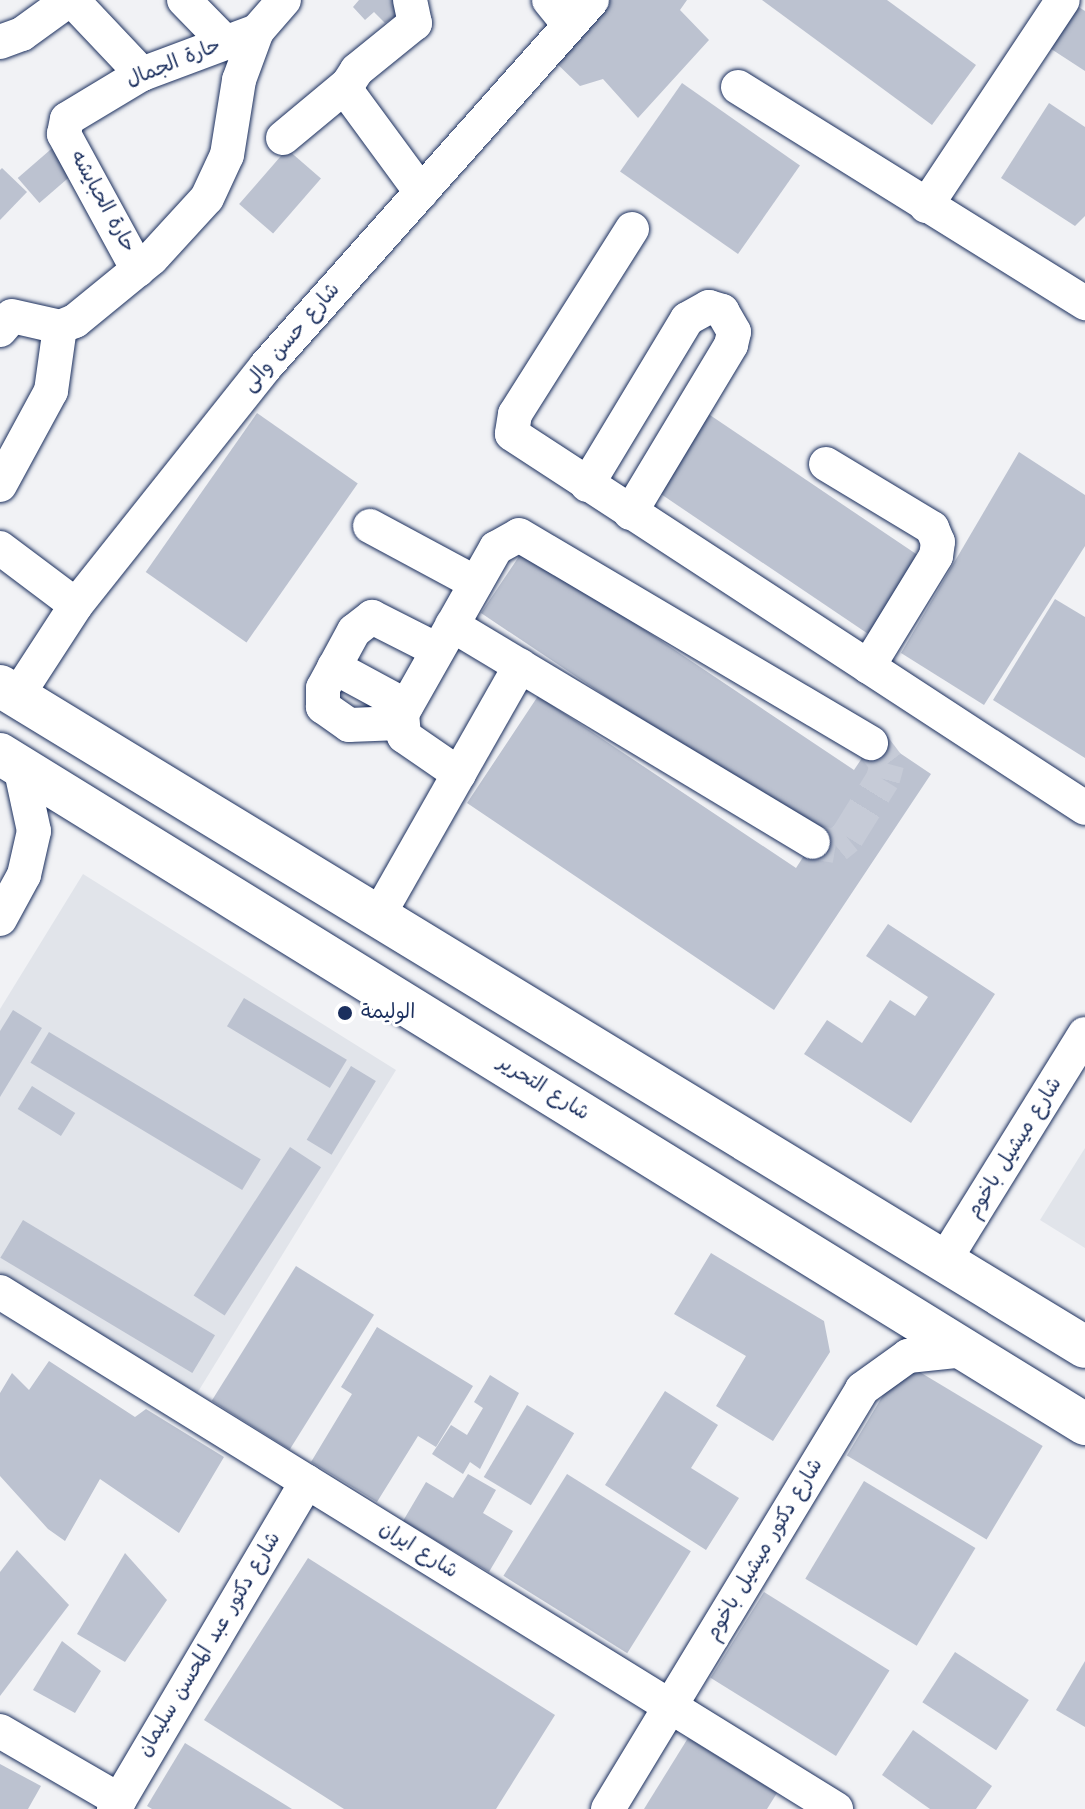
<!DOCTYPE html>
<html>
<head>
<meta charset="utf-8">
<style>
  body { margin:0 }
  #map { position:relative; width:1085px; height:1809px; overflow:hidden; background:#f1f2f5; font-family:Kalam,"Playpen Sans Arabic",sans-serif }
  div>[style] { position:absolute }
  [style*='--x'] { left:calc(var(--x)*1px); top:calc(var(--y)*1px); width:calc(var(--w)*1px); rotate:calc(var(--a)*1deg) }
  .built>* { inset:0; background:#e1e4ea }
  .building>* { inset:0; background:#bcc2d0; transform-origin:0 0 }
  .minor-tunnel>* { height:34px; margin-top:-17px; transform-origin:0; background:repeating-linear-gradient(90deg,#c6cbd7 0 34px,transparent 0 51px) }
  .roads { filter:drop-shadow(0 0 2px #1b2f5e) drop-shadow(0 0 2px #1b2f5e) }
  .minor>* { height:34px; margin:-17px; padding:0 17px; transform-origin:17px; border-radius:17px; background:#fff }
  .major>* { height:42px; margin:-21px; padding:0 21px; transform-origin:21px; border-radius:21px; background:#fff }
  .dots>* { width:22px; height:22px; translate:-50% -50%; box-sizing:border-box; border:4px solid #fff; border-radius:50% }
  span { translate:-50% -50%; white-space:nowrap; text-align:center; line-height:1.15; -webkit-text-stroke:6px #fff; paint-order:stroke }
  .street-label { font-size:20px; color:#1b2f5e }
  .poi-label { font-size:20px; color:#1b2f5e }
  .left { translate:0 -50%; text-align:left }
</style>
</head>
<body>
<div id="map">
  <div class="built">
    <div style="clip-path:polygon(83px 874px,396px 1070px,196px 1395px,0 1273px,0 1009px)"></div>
    <div style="clip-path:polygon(1085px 1148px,1085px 1248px,1040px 1220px)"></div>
  </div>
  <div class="building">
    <div style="clip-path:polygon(359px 0,402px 0,409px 8px,385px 23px,374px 12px,365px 20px,353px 7px)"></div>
    <div style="clip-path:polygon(601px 0,687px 0,680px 10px,709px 40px,638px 118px,603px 79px,580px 86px,550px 57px)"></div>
    <div style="clip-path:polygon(762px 0,887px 0,976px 65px,932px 125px)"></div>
    <div style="clip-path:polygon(1069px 1px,1085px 11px,1085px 71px,1042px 43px)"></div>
    <div style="left:682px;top:83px;width:144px;height:108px;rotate:35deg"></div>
    <div style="clip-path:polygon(1049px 103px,1085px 127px,1085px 216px,1075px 226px,1001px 178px)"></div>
    <div style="left:57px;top:144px;width:33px;height:52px;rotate:49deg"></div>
    <div style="left:287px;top:149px;width:45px;height:73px;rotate:41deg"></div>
    <div style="clip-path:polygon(2px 168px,27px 192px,0 220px,0 170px)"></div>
    <div style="left:704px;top:411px;width:268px;height:93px;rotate:34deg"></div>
    <div style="left:257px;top:413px;width:123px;height:194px;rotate:35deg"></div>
    <div style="clip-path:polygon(1019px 452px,1085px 495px,1085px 546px,984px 705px,901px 653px)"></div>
    <div style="clip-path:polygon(524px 549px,854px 770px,876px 737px,931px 774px,774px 1010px,467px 803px,538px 696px,796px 868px,816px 837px,481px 613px)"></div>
    <div style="clip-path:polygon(1055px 599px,1085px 617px,1085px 758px,993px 700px)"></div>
    <div style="clip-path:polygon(888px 924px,995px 994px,911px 1123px,804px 1054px,827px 1020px,862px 1043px,890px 1000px,915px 1016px,928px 997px,866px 956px)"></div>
    <div style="left:244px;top:998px;width:120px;height:33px;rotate:31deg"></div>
    <div style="clip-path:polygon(13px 1010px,42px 1028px,0 1097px,0 1031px)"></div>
    <div style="left:49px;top:1032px;width:247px;height:36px;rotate:31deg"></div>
    <div style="left:351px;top:1066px;width:29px;height:86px;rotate:31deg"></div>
    <div style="left:32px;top:1086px;width:51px;height:27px;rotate:32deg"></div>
    <div style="left:290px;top:1147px;width:37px;height:177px;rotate:33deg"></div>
    <div style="left:23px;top:1220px;width:224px;height:44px;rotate:31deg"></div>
    <div style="clip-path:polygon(711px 1253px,824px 1321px,830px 1352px,773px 1441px,716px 1406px,746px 1356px,674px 1314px)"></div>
    <div style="left:296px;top:1266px;width:92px;height:159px;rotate:32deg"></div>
    <div style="clip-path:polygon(377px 1327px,473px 1386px,436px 1447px,418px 1436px,377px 1502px,311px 1462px,352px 1394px,341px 1387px)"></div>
    <div style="clip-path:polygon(49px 1361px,135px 1417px,146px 1409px,224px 1457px,179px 1533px,100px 1479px,65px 1541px,48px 1529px,0 1476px,0 1393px,12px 1373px,29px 1390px)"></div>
    <div style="left:903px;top:1362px;width:163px;height:109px;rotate:31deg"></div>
    <div style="clip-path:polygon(490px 1375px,519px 1393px,480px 1469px,470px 1462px,463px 1474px,432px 1454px,451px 1425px,467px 1435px,483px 1408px,474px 1402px)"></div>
    <div style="clip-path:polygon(665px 1391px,718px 1425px,691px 1468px,739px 1498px,706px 1550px,605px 1485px)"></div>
    <div style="left:527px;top:1405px;width:55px;height:84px;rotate:31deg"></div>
    <div style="clip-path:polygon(468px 1474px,496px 1490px,483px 1513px,513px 1531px,489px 1572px,403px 1521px,426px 1482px,453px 1498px)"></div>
    <div style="left:567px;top:1474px;width:146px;height:120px;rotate:32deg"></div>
    <div style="left:864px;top:1481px;width:130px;height:114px;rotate:31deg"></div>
    <div style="clip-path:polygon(17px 1550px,69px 1605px,0 1696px,0 1572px)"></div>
    <div style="clip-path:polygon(125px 1553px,167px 1600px,125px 1662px,77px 1634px)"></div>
    <div style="clip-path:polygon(308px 1558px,555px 1715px,496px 1809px,344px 1809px,204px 1720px)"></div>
    <div style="left:764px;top:1592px;width:148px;height:101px;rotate:32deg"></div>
    <div style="clip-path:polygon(62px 1641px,101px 1671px,75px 1713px,33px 1690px)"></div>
    <div style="left:955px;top:1652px;width:88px;height:60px;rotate:33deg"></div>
    <div style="clip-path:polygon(1085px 1661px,1085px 1727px,1056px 1710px)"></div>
    <div style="clip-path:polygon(913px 1730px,992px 1786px,976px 1809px,930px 1809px,882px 1775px)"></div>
    <div style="clip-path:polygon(688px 1738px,777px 1793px,767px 1809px,644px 1809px)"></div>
    <div style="clip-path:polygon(185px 1743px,292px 1809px,152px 1809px,147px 1806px)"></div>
    <div style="clip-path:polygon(0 1764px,41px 1786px,28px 1809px,0 1809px)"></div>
  </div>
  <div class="minor-tunnel">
    <div style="--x:813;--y:842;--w:23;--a:10"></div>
    <div style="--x:836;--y:846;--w:14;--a:-39"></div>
    <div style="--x:847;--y:837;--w:68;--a:-58.2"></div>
    <div style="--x:883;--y:779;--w:16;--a:-75"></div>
    <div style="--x:887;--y:764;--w:26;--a:-127"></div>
  </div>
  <div class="roads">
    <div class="minor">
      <div style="--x:72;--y:0;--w:102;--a:46.6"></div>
      <div style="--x:184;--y:0;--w:60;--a:45.7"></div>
      <div style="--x:410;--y:0;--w:24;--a:78"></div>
      <div style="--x:415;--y:23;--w:75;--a:141"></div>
      <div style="--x:357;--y:70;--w:17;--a:123"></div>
      <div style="--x:348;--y:84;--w:10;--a:84"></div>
      <div style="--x:349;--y:94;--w:122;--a:53.7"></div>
      <div style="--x:549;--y:0;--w:32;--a:51"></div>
      <div style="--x:0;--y:42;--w:23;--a:-20"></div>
      <div style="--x:22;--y:34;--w:58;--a:-35.9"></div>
      <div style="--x:738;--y:87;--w:409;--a:31.9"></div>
      <div style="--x:283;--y:138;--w:85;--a:-39.7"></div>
      <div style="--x:926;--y:206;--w:247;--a:-56.4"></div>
      <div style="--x:632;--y:229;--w:219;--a:122.3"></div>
      <div style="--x:515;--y:414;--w:20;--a:99"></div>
      <div style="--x:512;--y:434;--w:684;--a:33.13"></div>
      <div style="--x:138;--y:270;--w:155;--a:-118.6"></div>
      <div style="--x:64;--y:134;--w:15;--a:-79"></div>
      <div style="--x:67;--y:119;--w:87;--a:-31"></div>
      <div style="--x:142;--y:74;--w:123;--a:-20.5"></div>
      <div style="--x:0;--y:330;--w:18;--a:-49"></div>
      <div style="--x:12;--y:316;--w:49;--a:12.9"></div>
      <div style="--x:60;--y:327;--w:16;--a:-22"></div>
      <div style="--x:75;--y:321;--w:99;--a:-39.3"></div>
      <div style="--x:152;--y:258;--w:81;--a:-47.5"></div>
      <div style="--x:207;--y:198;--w:47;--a:-65.1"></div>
      <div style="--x:227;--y:155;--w:76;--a:-80.9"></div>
      <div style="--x:239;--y:80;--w:52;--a:-69.8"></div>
      <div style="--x:257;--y:31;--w:41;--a:-48.9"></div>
      <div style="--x:826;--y:464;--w:124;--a:31.1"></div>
      <div style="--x:932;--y:528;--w:15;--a:67"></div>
      <div style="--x:938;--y:542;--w:14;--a:98"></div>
      <div style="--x:936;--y:556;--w:130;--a:121.5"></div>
      <div style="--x:0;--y:485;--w:107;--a:-61.5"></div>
      <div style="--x:51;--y:391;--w:65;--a:-82"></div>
      <div style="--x:587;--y:485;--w:194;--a:-58.9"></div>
      <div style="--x:687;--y:319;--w:25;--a:-29"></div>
      <div style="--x:709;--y:307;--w:14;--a:17"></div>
      <div style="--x:722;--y:311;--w:24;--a:60"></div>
      <div style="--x:734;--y:332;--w:13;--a:103"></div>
      <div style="--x:731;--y:345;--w:196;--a:121"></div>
      <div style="--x:370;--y:526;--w:120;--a:28.3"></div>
      <div style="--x:0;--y:548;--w:95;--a:36.9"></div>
      <div style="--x:452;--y:625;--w:421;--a:31"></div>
      <div style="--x:334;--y:667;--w:82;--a:28.4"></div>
      <div style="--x:17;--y:696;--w:108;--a:-57"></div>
      <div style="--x:76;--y:605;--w:305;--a:-51.5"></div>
      <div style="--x:266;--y:366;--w:490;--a:-48.3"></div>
      <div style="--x:400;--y:723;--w:51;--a:177.8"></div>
      <div style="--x:349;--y:725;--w:32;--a:-145"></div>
      <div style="--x:323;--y:707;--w:19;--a:-90"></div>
      <div style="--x:323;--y:688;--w:65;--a:-61.5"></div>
      <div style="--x:354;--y:631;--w:23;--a:-38"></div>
      <div style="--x:372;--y:617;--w:73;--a:26.9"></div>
      <div style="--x:459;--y:774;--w:67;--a:-145.4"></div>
      <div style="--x:404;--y:736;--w:22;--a:-95"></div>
      <div style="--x:402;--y:714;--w:191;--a:-60.5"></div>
      <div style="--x:496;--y:548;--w:26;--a:-29"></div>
      <div style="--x:519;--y:535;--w:409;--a:30.6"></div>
      <div style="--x:378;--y:916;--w:288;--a:-60.4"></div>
      <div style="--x:0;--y:919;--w:50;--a:-61.4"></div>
      <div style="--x:24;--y:875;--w:45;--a:-77.2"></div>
      <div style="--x:34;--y:831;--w:66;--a:-102.2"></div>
      <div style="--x:944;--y:1261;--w:267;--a:-58.2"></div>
      <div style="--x:0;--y:1292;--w:983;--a:31.73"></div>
      <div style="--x:0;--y:1731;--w:138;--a:30.1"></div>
      <div style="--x:114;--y:1809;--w:380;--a:-59.5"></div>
      <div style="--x:608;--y:1809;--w:491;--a:-58.8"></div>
      <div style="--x:862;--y:1389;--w:57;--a:-35.7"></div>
      <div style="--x:908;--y:1356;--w:57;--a:-6"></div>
    </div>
    <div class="major">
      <div style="--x:0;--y:686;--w:1270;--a:31.35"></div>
      <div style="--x:0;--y:754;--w:1275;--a:31.7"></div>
    </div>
  </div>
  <div class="dots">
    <div style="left:345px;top:1013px;background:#1b2f5e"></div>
  </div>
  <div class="street-label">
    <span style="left:174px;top:64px;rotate:-22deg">حارة الجمال</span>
    <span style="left:102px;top:202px;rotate:61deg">حارة الحبايشه</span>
    <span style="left:292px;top:338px;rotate:-49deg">شارع حسن والى</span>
    <span style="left:543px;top:1089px;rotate:32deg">شارع التحرير</span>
    <span style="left:1015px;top:1148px;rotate:-58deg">شارع ميشيل باخوم</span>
    <span style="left:765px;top:1550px;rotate:-59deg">شارع دكتور ميشيل باخوم</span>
    <span style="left:418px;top:1551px;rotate:32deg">شارع ايران</span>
    <span style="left:210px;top:1645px;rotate:-59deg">شارع دكتور عبد المحسن سليمان</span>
  </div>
  <div class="poi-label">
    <span class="left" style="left:361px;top:1013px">الوليمة</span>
  </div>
</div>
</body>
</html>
